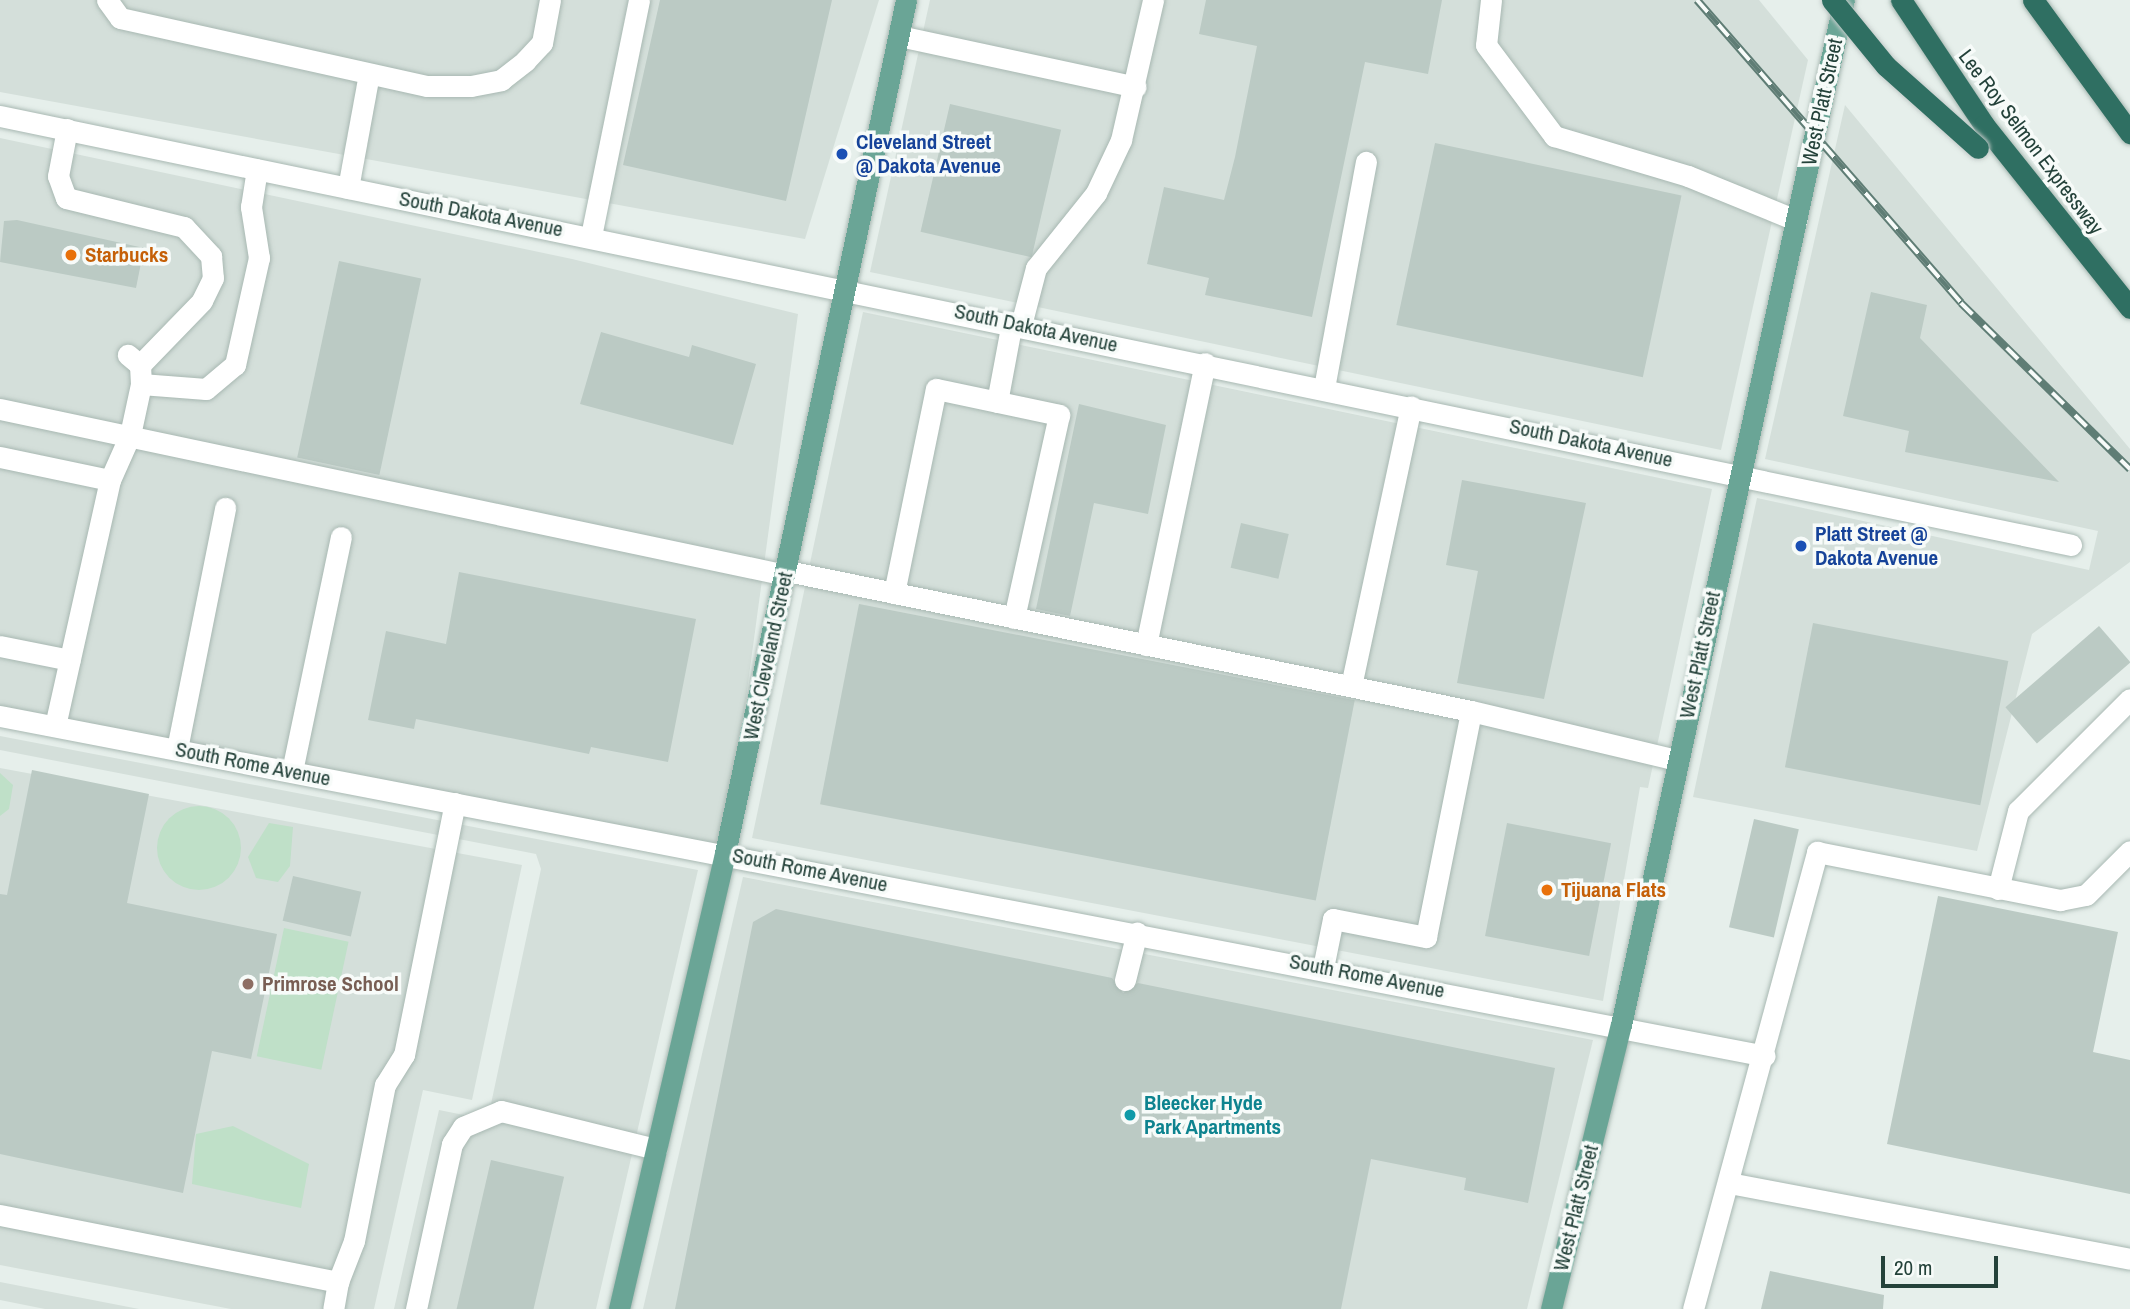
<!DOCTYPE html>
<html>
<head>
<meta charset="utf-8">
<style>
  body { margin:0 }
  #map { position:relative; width:2130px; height:1309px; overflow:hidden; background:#e6efeb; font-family:"Archivo Narrow",sans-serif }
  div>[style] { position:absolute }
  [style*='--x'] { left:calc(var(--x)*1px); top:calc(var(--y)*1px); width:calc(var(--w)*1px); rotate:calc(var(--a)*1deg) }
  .built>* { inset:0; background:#d4dfda }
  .green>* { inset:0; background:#bfe0c8; transform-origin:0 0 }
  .round { border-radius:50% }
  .building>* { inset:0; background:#bbcac4; transform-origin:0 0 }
  .roads { filter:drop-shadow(0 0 2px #a8b8b2) drop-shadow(0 0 2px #a8b8b2) }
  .minor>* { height:21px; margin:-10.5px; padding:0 10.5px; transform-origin:10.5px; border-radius:10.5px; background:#fff }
  .major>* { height:21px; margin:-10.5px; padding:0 10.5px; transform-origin:10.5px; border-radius:10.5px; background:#6aa596 }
  .highway>* { height:21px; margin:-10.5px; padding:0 10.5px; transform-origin:10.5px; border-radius:10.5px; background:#2f6f62 }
  .rail>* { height:8px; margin-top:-4px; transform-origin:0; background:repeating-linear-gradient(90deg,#f7fbf9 0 16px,#5f7d75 0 32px); box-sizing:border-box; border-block:2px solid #5f7d75 }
  .bridges { filter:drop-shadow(0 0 2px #c2cac8) drop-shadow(0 0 2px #c2cac8) }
  .highway-bridge>* { height:21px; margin:-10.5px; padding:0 10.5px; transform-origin:10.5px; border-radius:10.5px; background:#2f6f62 }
  .dots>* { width:19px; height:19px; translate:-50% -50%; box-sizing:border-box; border:4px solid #f7fbf9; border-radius:50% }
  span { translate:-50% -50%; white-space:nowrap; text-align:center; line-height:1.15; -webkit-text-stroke:7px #f7fbf9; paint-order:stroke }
  .street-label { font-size:21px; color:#24423a }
  .transit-label { font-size:21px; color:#164399; font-weight:700 }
  .left { translate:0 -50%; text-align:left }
  .food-label { font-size:21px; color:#c56008; font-weight:700 }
  .education-label { font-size:21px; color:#785e54; font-weight:700 }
  .culture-label { font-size:21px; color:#0d838f; font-weight:700 }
  .scale { position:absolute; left:1881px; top:1256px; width:117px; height:32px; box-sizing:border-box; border:4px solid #24423a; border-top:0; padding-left:9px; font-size:21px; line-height:24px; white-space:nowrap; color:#24423a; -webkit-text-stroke:5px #f7fbf9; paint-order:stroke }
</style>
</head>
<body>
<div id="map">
  <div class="built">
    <div style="clip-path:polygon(0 0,879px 0,805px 239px,0 92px)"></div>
    <div style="clip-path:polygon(930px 0,1759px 0,1808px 60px,1721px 450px,870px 272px)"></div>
    <div style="clip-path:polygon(1845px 105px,2130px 449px,2130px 562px,2032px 634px,1977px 851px,1693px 797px,1757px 498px,2089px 570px,2098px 531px,1765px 459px)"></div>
    <div style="clip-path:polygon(0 138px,572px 259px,798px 314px,725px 853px,0 716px)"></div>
    <div style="clip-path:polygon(863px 312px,1712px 489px,1648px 788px,1640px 787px,1603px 1001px,752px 838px)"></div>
    <div style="clip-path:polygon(0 736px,698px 870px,596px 1309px,394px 1309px,439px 1110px,474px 1117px,491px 1104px,541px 869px,536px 854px,0 750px)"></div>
    <div style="clip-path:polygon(0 768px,522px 865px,472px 1100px,423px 1090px,374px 1309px,231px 1309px,0 1265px)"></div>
    <div style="clip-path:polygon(743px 877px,1593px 1040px,1527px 1309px,643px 1309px)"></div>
    <div style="clip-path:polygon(0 1282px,139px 1309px,45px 1309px,0 1300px)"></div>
  </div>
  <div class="green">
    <div style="clip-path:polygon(0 773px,13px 785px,9px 809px,0 816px)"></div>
    <div class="round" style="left:157px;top:806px;width:84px;height:84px"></div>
    <div style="clip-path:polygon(269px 823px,293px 827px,290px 866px,278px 882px,256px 878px,248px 857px)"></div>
    <div style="left:284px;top:928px;width:66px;height:131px;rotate:12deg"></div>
    <div style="clip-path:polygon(233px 1126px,309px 1164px,301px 1208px,192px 1184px,196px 1134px)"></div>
  </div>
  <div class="building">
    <div style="clip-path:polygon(660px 0,832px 0,786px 201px,623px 165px)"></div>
    <div style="clip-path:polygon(1206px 0,1442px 0,1428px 74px,1365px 62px,1312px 317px,1205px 295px,1209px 278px,1147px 264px,1164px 187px,1224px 200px,1235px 157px,1257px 46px,1199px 34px)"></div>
    <div style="left:950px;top:104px;width:114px;height:131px;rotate:13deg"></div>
    <div style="left:1435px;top:143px;width:252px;height:186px;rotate:12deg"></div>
    <div style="clip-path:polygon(17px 220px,144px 248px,136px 288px,0 262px,4px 221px)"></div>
    <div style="left:339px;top:261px;width:84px;height:201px;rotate:12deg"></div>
    <div style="clip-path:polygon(1871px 292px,1927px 305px,1920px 338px,2059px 482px,1905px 452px,1909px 431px,1843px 416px)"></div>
    <div style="clip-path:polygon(601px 332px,689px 357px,692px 345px,756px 364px,733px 445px,580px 404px)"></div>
    <div style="clip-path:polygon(1079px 404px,1166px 425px,1148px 514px,1094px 503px,1070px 616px,1036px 609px)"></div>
    <div style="clip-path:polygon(1462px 480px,1586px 503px,1544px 699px,1457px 683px,1478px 571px,1446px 565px)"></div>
    <div style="left:1241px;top:523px;width:49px;height:46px;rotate:13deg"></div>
    <div style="clip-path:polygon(459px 572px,696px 619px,668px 762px,591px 747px,589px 754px,416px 719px,414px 729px,368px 720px,386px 631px,446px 644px)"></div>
    <div style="left:859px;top:604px;width:505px;height:204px;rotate:11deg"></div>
    <div style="left:1813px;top:623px;width:199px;height:147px;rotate:11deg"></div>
    <div style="left:2099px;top:626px;width:48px;height:124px;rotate:49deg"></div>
    <div style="clip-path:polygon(32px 770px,149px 794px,127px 903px,277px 934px,251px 1059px,212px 1051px,183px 1193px,0 1154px,0 894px,7px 895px)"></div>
    <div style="left:1754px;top:819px;width:46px;height:111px;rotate:13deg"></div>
    <div style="left:1507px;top:823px;width:106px;height:115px;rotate:11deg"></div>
    <div style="left:293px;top:876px;width:70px;height:46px;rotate:13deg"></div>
    <div style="clip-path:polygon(1938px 896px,2118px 932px,2093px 1052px,2130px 1060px,2130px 1194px,1887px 1144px)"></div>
    <div style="clip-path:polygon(776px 909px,1112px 978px,1123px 993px,1138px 983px,1555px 1068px,1528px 1203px,1464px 1190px,1466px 1178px,1371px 1159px,1341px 1309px,675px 1309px,753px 922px)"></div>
    <div style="left:491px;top:1160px;width:75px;height:153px;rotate:13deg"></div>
    <div style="clip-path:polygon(1770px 1271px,1884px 1295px,1883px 1309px,1761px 1309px)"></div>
  </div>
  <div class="roads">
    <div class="minor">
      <div style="--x:107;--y:0;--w:22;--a:54"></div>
      <div style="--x:120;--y:18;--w:314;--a:12.5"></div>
      <div style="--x:427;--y:86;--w:44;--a:0"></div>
      <div style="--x:471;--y:86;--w:31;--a:-11"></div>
      <div style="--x:501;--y:80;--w:31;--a:-38"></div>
      <div style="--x:525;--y:61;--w:25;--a:-47"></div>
      <div style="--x:542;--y:43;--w:44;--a:-79.5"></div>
      <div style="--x:1491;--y:0;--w:45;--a:96.3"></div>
      <div style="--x:1486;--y:45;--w:114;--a:53.2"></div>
      <div style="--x:1554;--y:136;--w:140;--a:16.6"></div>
      <div style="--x:1688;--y:176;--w:117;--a:22.2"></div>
      <div style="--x:899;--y:36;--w:242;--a:12.1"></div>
      <div style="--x:0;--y:116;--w:2115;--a:11.7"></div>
      <div style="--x:67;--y:129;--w:48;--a:100.8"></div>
      <div style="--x:58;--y:176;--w:23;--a:70"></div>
      <div style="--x:66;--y:198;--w:122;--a:13.8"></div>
      <div style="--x:184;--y:227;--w:40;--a:47"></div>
      <div style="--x:211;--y:256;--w:22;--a:85"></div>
      <div style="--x:213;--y:278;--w:25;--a:116"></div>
      <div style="--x:202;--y:301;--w:89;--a:134.1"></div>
      <div style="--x:348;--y:188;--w:116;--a:-79.6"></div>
      <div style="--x:591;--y:236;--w:241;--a:-78.5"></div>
      <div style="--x:1021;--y:325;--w:59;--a:-75.3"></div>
      <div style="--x:1036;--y:268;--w:96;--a:-51.3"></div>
      <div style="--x:1096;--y:193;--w:59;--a:-64.7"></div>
      <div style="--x:1121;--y:140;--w:144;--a:-77.1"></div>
      <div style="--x:141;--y:384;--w:65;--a:4.4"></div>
      <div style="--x:206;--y:389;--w:38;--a:-40"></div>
      <div style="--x:235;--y:365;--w:110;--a:-77.4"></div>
      <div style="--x:259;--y:258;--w:52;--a:-98.9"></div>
      <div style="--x:251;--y:207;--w:38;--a:-81"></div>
      <div style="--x:1324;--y:388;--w:230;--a:-79.5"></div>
      <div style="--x:997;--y:402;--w:81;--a:-79.4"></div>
      <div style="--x:0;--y:409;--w:803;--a:11.93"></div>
      <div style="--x:0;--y:457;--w:112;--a:11.8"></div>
      <div style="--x:787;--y:571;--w:698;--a:11.57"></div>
      <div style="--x:894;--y:593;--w:208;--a:-78.4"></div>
      <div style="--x:936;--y:389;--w:126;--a:11.9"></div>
      <div style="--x:1059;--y:415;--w:208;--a:102.5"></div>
      <div style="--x:1146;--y:645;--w:288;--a:-78.2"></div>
      <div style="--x:0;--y:646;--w:71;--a:11.3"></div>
      <div style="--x:1351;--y:686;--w:286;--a:-77.9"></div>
      <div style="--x:0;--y:716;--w:1797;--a:10.9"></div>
      <div style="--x:55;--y:726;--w:252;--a:-77.4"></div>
      <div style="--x:110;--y:480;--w:49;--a:-66"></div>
      <div style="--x:130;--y:435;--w:52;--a:-77.8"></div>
      <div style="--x:141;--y:384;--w:19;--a:-93"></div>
      <div style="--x:140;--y:365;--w:16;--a:-140"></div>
      <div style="--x:177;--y:749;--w:246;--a:-78.7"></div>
      <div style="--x:292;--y:771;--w:239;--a:-78.2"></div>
      <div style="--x:1998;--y:889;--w:81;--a:-75.6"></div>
      <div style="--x:2018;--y:811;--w:158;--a:-45"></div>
      <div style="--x:1323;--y:968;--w:50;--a:-78.5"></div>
      <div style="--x:1333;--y:919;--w:95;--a:11"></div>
      <div style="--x:1426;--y:937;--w:230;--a:-78.7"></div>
      <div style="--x:1471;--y:711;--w:212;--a:13.4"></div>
      <div style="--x:1125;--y:980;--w:49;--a:-76"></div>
      <div style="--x:1729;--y:1183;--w:408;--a:10.7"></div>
      <div style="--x:0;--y:1215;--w:345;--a:11.2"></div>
      <div style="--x:338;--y:1282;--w:27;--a:100"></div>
      <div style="--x:338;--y:1282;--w:44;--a:-68.7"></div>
      <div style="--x:354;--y:1241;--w:159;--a:-78.8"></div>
      <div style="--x:385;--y:1085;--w:36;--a:-58"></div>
      <div style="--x:404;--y:1055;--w:257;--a:-78.6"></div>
      <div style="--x:416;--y:1309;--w:169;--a:-77.7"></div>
      <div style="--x:452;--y:1144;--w:20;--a:-57"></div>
      <div style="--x:463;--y:1127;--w:41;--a:-22.8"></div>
      <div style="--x:501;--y:1111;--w:160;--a:13.8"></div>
      <div style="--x:1693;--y:1309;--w:474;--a:-74.8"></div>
      <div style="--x:1817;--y:852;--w:248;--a:11.2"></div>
      <div style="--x:2060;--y:900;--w:26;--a:-11"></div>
      <div style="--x:2086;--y:895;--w:62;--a:-45"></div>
    </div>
    <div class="major">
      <div style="--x:619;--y:1309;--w:468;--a:-76.9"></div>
      <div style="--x:725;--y:853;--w:872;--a:-78.02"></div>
      <div style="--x:1551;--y:1309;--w:292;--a:-76.2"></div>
      <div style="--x:1621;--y:1025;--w:1049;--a:-77.73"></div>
    </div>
    <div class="highway">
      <div style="--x:1901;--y:0;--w:150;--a:56.4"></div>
      <div style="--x:1984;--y:125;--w:234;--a:51.4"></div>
      <div style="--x:2033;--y:0;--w:165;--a:53.9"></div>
    </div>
  </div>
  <div class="rail">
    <div style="--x:1697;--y:0;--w:402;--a:48.9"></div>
    <div style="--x:1961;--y:303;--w:237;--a:44.5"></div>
  </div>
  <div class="bridges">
    <div class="highway-bridge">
      <div style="--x:1832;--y:0;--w:85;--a:50.7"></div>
      <div style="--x:1886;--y:66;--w:123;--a:41.7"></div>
    </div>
  </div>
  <div class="dots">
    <div style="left:842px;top:154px;background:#1a4fb4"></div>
    <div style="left:71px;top:255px;background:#e8710a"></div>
    <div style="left:1801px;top:546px;background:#1a4fb4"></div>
    <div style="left:1547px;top:890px;background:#e8710a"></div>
    <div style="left:248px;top:984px;background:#8d6e63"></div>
    <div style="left:1130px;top:1115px;background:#0f9aa8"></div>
  </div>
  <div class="street-label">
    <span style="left:1822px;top:102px;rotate:-78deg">West Platt Street</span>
    <span style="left:2031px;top:142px;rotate:53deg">Lee Roy Selmon Expressway</span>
    <span style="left:481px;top:214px;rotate:11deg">South Dakota Avenue</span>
    <span style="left:1036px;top:328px;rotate:12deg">South Dakota Avenue</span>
    <span style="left:1591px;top:443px;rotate:12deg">South Dakota Avenue</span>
    <span style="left:1700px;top:655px;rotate:-78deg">West Platt Street</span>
    <span style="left:768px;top:656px;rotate:-78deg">West Cleveland Street</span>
    <span style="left:253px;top:764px;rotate:11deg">South Rome Avenue</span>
    <span style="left:810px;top:870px;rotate:11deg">South Rome Avenue</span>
    <span style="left:1367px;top:976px;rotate:11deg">South Rome Avenue</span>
    <span style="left:1576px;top:1208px;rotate:-76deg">West Platt Street</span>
  </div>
  <div class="transit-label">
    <span class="left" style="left:856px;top:154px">Cleveland Street<br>@ Dakota Avenue</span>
    <span class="left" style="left:1815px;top:546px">Platt Street @<br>Dakota Avenue</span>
  </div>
  <div class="food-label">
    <span class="left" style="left:85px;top:255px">Starbucks</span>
    <span class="left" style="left:1561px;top:890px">Tijuana Flats</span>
  </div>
  <div class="education-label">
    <span class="left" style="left:262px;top:984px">Primrose School</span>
  </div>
  <div class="culture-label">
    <span class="left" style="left:1144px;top:1115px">Bleecker Hyde<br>Park Apartments</span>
  </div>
  <div class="scale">20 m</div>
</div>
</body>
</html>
